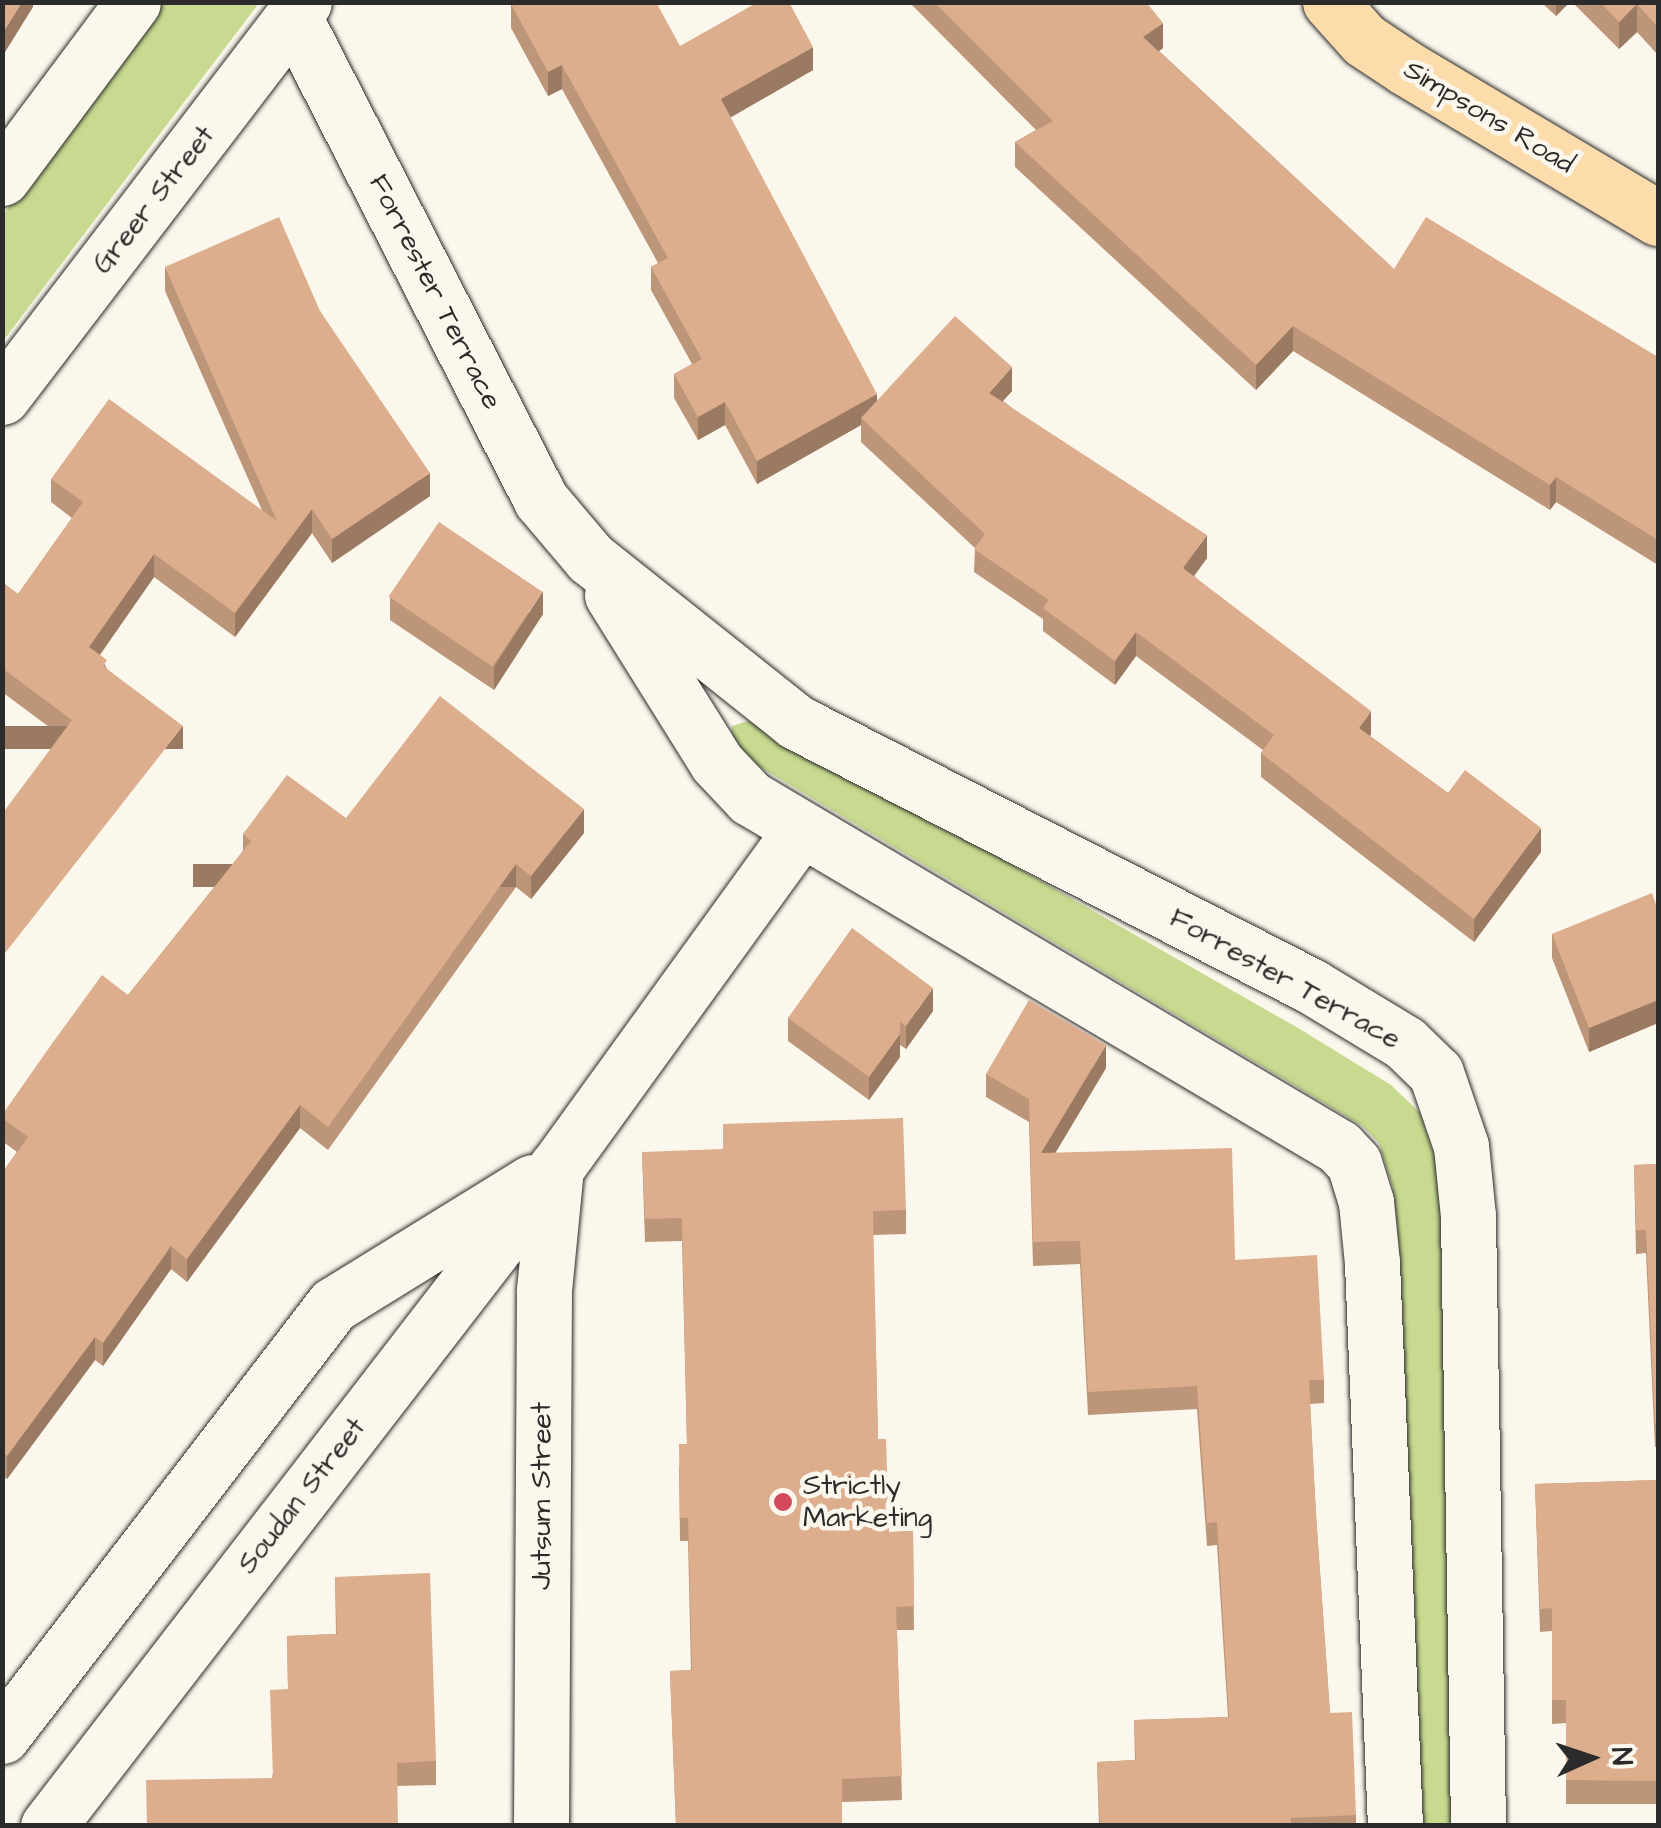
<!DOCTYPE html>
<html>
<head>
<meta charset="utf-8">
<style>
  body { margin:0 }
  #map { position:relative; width:1661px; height:1828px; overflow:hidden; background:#fbf7ec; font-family:"Architects Daughter",sans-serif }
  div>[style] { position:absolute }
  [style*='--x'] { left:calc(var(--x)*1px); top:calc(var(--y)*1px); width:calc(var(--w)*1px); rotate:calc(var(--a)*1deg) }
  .green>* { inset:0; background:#c7da8f }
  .roads { filter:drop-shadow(0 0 2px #2b2b2b) drop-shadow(0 0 2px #2b2b2b) }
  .minor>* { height:55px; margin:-27.5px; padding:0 27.5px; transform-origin:27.5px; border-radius:27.5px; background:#fbf7ec }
  .major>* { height:55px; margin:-27.5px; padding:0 27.5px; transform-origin:27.5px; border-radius:27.5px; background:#fddcac }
  .wall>* { inset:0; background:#bd9679 }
  .shaded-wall>* { inset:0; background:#9a7a63; transform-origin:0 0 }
  .building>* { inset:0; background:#dcae8d; transform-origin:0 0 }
  .dots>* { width:28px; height:28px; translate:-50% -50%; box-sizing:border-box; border:5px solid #fbf7ec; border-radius:50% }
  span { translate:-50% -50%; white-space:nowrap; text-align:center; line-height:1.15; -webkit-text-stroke:9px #fbf7ec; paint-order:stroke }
  .street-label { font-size:28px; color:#2b2b2b }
  .poi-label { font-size:28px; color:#2b2b2b }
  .left { translate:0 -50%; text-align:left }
  .frame { position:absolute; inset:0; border:5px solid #2b2b2b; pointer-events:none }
  .north { position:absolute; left:1541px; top:1708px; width:100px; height:100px; -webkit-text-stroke:8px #fbf7ec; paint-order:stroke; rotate:87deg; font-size:28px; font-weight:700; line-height:40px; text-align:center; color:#2b2b2b }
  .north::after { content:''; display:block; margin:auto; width:35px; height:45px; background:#2b2b2b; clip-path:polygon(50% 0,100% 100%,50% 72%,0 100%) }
</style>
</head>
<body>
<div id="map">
  <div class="green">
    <div style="clip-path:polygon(160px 3px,259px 3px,3px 341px,3px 215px)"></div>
    <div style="clip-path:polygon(748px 721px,766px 724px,1298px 1028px,1391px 1085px,1420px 1113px,1443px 1180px,1457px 1825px,1407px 1825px,1399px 1251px,1393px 1188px,1379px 1143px,1361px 1125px,753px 763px,731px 737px,732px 726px)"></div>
  </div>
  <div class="roads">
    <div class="minor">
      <div style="--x:294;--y:17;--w:542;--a:62.92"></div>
      <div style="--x:541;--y:500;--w:76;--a:49.8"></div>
      <div style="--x:590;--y:558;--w:263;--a:38.5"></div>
      <div style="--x:796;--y:722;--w:579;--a:27.14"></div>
      <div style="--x:1311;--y:986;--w:110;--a:31.2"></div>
      <div style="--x:1405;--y:1043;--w:43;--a:44.1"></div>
      <div style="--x:1436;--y:1073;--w:77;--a:71.1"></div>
      <div style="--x:1461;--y:1146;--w:70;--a:84.3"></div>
      <div style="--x:1468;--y:1216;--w:610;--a:89.06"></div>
      <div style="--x:2;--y:178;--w:219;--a:-53.3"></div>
      <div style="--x:2;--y:397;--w:497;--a:-52.6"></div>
      <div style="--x:612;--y:595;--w:198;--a:58"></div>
      <div style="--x:717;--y:763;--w:48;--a:46.7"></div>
      <div style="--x:750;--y:798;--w:685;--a:30.65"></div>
      <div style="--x:1339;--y:1147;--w:22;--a:47"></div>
      <div style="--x:1354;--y:1163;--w:41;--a:72.9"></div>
      <div style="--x:1366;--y:1202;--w:61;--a:84.4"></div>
      <div style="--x:1372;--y:1263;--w:563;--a:87.66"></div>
      <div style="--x:2;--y:1736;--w:543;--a:-52.48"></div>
      <div style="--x:333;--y:1305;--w:234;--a:-31.7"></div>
      <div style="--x:48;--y:1826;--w:831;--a:-52.33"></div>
      <div style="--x:556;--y:1168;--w:417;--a:-54.1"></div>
      <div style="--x:541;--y:1826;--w:536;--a:-89.68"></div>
      <div style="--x:544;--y:1290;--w:123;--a:-84.4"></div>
    </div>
    <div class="major">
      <div style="--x:1330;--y:2;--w:51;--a:48.2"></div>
      <div style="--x:1364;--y:40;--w:50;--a:33.7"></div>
      <div style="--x:1406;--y:68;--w:293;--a:30.8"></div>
    </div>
  </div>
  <div class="wall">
    <div style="clip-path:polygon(909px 2px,1146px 2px,1163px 48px,1159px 51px,1394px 269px,1658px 357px,1658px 565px,1556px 502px,1550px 510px,1293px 351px,1256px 390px,1015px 167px,1015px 142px,1036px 130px)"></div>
    <div style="clip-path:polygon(1541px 2px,1570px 2px,1556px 16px)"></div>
    <div style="clip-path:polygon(1572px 2px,1658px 2px,1658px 55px,1637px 32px,1619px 49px)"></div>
    <div style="clip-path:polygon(511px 4px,680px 46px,813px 70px,730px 117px,877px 402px,1012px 391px,1003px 401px,1207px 558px,1194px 576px,1371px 734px,1370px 736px,1448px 793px,1541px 852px,1474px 942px,1261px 777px,1261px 753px,1263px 750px,1136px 656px,1115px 685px,1043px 631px,1043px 619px,974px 572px,975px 548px,861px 442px,861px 425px,757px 484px,725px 425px,698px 440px,674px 398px,674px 374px,692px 364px,651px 290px,651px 267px,658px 263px,562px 89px,548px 96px,511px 28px)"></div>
    <div style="clip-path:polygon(165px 267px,320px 311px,430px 496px,332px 563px,312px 533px,235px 637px,154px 577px,100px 655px,107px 669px,183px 749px,60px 735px,2px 692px,2px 582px,18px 594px,72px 518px,51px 502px,51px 479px,262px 510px,165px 291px)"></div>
    <div style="clip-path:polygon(390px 597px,543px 614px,494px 690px,390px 620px)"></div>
    <div style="clip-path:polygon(346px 818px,584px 833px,531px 899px,516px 887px,328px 1150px,300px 1128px,187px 1282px,171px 1269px,103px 1366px,95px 1360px,7px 1479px,2px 1476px,2px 1173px,17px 1152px,2px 1141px,2px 1115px,128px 995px,243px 851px,243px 834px)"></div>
    <div style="clip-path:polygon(1658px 910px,1658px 1023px,1589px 1052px,1552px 958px,1552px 934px)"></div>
    <div style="clip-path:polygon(933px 1011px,906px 1049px,900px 1045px,900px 1057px,869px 1100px,788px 1041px,788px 1018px)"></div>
    <div style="clip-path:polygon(1106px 1068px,1055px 1153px,1235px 1260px,1324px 1380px,1324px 1403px,1310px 1404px,1316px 1515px,1330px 1713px,1356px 1815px,1356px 1826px,1099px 1826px,1097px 1762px,1135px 1760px,1134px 1720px,1228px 1717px,1217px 1545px,1207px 1546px,1197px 1409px,1088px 1415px,1080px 1264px,1033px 1266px,1029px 1122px,986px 1097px,986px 1074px)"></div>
    <div style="clip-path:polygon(642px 1152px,906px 1210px,906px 1234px,873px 1235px,878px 1439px,889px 1532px,913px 1531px,914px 1630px,897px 1630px,902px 1800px,842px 1802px,842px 1826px,676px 1826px,670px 1671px,691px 1670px,688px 1541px,680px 1541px,679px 1467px,687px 1444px,682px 1241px,645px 1242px)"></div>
    <div style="clip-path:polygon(1658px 1164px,1658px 1447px,1655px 1447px,1646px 1253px,1636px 1254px,1634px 1165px)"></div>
    <div style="clip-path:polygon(1658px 1480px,1658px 1804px,1566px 1804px,1566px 1723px,1552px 1724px,1552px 1631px,1540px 1632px,1535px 1484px)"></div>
    <div style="clip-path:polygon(335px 1577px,436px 1761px,436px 1785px,398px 1786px,272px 1778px,288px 1689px,287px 1636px,336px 1634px)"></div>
  </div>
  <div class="shaded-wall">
    <div style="clip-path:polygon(22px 2px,33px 2px,33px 7px,2px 57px,2px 34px)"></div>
    <div style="clip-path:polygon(1556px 2px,1570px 2px,1556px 16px)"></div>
    <div style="clip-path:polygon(1637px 4px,1637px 32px,1619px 49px,1619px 22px)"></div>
    <div style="clip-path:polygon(1163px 23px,1163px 48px,1143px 62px,1143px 37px)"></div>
    <div style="clip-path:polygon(813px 47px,813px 70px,721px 123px,721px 99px)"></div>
    <div style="clip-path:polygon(562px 65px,562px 89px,548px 96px,548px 72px)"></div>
    <div style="clip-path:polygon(1293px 326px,1293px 351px,1256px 390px,1256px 365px)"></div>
    <div style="clip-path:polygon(1012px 367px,1012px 391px,989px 416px,989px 393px)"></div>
    <div style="clip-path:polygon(877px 394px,877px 417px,861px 418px,861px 425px,757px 484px,757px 461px)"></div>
    <div style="clip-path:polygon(725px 402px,725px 425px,698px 440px,698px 417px)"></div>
    <div style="clip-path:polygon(430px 473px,430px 496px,332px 563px,332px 539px)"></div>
    <div style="clip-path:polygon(1556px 477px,1556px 502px,1550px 510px,1550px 485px)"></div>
    <div style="clip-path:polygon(312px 509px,312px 533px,235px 637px,235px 613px)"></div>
    <div style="clip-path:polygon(1207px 535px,1207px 558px,1183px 591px,1183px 568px)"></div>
    <div style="clip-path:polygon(154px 554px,154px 577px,89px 670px,89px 647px)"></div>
    <div style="clip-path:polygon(543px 591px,543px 614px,494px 690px,494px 667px)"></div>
    <div style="clip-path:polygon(1136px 632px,1136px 656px,1115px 685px,1115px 661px)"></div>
    <div style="clip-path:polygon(1371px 711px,1371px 734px,1359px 752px,1359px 728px)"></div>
    <div style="left:183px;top:726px;width:23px;height:293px;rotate:90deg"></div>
    <div style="clip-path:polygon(584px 809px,584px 833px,531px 899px,531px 876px)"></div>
    <div style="clip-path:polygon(1541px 828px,1541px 852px,1474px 942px,1474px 919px)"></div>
    <div style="left:516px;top:864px;width:23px;height:323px;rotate:90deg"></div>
    <div style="clip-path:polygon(933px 988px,933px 1011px,906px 1049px,906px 1026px)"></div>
    <div style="clip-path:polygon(1658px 1000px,1658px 1023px,1589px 1052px,1589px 1028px)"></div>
    <div style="clip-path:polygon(900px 1034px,900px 1057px,869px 1100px,869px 1077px)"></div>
    <div style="clip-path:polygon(1106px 1045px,1106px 1068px,1041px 1177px,1041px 1153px)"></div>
    <div style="clip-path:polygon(300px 1105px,300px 1128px,187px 1282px,187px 1259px)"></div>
    <div style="clip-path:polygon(171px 1246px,171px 1269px,103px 1366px,103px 1343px)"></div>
    <div style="clip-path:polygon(95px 1337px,95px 1360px,7px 1479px,7px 1456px)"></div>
  </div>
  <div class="building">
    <div style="clip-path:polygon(2px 2px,22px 2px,2px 34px)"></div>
    <div style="clip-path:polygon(514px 2px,656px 2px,680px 46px,758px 2px,789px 2px,813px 47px,721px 99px,877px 394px,757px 461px,725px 402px,698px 417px,674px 374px,702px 359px,651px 267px,668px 258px,562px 65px,548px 72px,511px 4px)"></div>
    <div style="clip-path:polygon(934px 2px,1146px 2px,1163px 23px,1143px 37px,1394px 269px,1426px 217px,1658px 357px,1658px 540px,1556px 477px,1550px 485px,1293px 326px,1256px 365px,1015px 142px,1053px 121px)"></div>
    <div style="clip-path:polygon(1600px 2px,1658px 2px,1658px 27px,1637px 4px,1619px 22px)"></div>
    <div style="clip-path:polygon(279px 217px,320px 311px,430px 473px,332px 539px,312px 509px,235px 613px,154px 554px,89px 647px,107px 660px,103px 666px,183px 726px,2px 957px,2px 814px,72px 720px,2px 668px,2px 582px,18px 594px,83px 502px,51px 479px,109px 399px,277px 521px,165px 267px)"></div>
    <div style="clip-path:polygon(955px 316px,1012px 367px,989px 393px,1207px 535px,1183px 568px,1371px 711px,1359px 728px,1448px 793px,1465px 770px,1541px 828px,1474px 919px,1261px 753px,1274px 735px,1136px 632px,1115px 661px,1043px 608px,1049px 600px,974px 549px,985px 534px,861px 418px)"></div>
    <div style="left:439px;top:522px;width:125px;height:90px;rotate:34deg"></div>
    <div style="clip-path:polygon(440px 696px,584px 809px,531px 876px,516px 864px,328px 1127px,300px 1105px,187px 1259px,171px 1246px,103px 1343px,95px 1337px,7px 1456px,2px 1453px,2px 1173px,28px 1137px,2px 1118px,2px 1115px,51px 1045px,102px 975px,128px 995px,251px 841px,243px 834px,287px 775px,346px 818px)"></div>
    <div style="clip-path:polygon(1652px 893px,1658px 910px,1658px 1000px,1589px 1028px,1552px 934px)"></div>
    <div style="clip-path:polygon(852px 928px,933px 988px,906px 1026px,900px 1022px,900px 1034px,869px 1077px,788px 1018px)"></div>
    <div style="clip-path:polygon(1029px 1000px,1106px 1045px,1041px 1153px,1232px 1148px,1235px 1260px,1317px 1255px,1324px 1380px,1309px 1380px,1316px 1515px,1330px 1713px,1352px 1712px,1356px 1815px,1291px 1818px,1291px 1826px,1168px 1826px,1168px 1823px,1100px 1825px,1097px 1762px,1136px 1760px,1134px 1720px,1229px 1717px,1217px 1522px,1207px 1523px,1197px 1386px,1088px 1392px,1080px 1241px,1033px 1242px,1029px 1099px,986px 1074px)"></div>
    <div style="clip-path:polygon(903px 1118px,906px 1210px,873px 1211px,878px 1439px,886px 1439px,889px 1532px,913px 1531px,914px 1606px,896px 1607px,902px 1776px,842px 1779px,842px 1826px,676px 1826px,670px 1671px,692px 1670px,688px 1518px,680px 1518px,679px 1444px,687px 1444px,682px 1218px,645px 1219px,642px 1152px,723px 1149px,723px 1124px)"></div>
    <div style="clip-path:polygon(1658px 1164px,1658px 1424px,1655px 1424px,1646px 1230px,1636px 1230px,1634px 1165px)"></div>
    <div style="clip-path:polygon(1658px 1480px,1658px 1781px,1566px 1780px,1566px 1700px,1552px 1700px,1552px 1608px,1540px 1609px,1535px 1484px)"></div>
    <div style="clip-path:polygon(430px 1573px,436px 1761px,397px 1763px,398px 1826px,147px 1826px,146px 1780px,273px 1778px,270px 1690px,288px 1689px,287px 1636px,337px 1634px,335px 1577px)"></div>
  </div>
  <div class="dots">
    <div style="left:783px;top:1502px;background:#d1495b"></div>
  </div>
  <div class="street-label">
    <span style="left:1489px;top:117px;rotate:31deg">Simpsons Road</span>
    <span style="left:154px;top:200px;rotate:-52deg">Greer Street</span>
    <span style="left:435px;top:292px;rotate:63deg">Forrester Terrace</span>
    <span style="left:1285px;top:979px;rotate:29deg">Forrester Terrace</span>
    <span style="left:302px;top:1496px;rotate:-52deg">Soudan Street</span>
    <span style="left:542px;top:1496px;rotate:-90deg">Jutsum Street</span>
  </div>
  <div class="poi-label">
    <span class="left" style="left:803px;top:1502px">Strictly<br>Marketing</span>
  </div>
  <div class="frame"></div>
  <div class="north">N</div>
</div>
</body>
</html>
